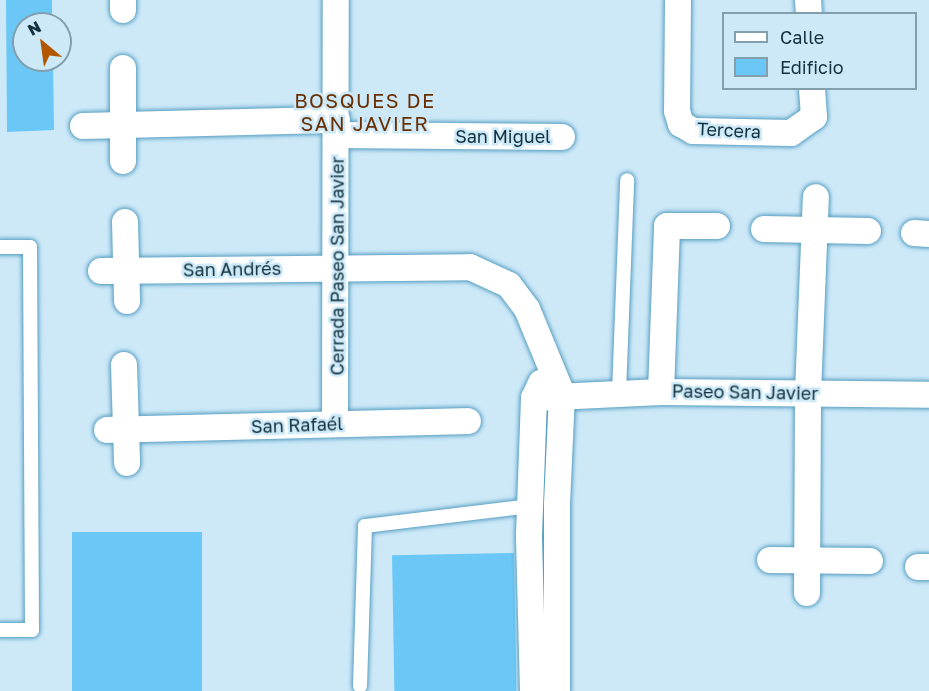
<!DOCTYPE html>
<html>
<head>
<meta charset="utf-8">
<style>
  body { margin:0 }
  #map { position:relative; width:929px; height:691px; overflow:hidden; background:#cde9f8; font-family:"Golos Text",sans-serif }
  div>[style] { position:absolute }
  [style*='--x'] { left:calc(var(--x)*1px); top:calc(var(--y)*1px); width:calc(var(--w)*1px); rotate:calc(var(--a)*1deg) }
  .building>* { inset:0; background:#6bc8f6; transform-origin:0 0 }
  .roads { filter:drop-shadow(0 0 2px #579ec2) drop-shadow(0 0 2px #579ec2) }
  .service>* { height:14px; margin:-7px; padding:0 7px; transform-origin:7px; border-radius:7px; background:#fff }
  .minor>* { height:26px; margin:-13px; padding:0 13px; transform-origin:13px; border-radius:13px; background:#fff }
  span { translate:-50% -50%; white-space:nowrap; text-align:center; line-height:1.15; -webkit-text-stroke:5px #cde9f8; paint-order:stroke }
  .street-label { font-size:18px; color:#12303e }
  .neighbourhood-label { font-size:20px; color:#6a2f00; letter-spacing:1.5px }
  .legend { position:absolute; left:722px; top:12px; width:195px; height:78px; box-sizing:border-box; background:#cde9f8; border:2px solid #829fae; margin:0; padding:8px 10px; list-style:none; font-size:18px; color:#12303e }
  .legend li { display:flex; align-items:center; gap:12px; height:30px }
  .legend b { width:30px; border:2px solid #829fae }
  .north { position:absolute; left:12px; top:12px; width:60px; height:60px; box-sizing:border-box; background:#cde9f8; border:2px solid #829fae; border-radius:50%; rotate:331deg; font-size:16px; font-weight:700; line-height:24px; text-align:center; color:#12303e }
  .north::after { content:''; display:block; margin:auto; width:21px; height:27px; background:#b35600; clip-path:polygon(50% 0,100% 100%,50% 72%,0 100%) }
</style>
</head>
<body>
<div id="map">
  <div class="building">
    <div style="clip-path:polygon(6px 0,52px 0,52px 24px,24px 24px,24px 60px,53px 60px,54px 130px,7px 132px)"></div>
    <div style="left:202px;top:532px;width:159px;height:130px;rotate:90deg"></div>
    <div style="left:514px;top:553px;width:138px;height:122px;rotate:89deg"></div>
  </div>
  <div class="roads">
    <div class="service">
      <div style="--x:0;--y:247;--w:30;--a:0"></div>
      <div style="--x:30;--y:247;--w:383;--a:89.7"></div>
      <div style="--x:32;--y:630;--w:32;--a:180"></div>
      <div style="--x:619;--y:393;--w:213;--a:-87.8"></div>
      <div style="--x:360;--y:686;--w:160;--a:-88.2"></div>
      <div style="--x:365;--y:526;--w:166;--a:-6.9"></div>
    </div>
    <div class="minor">
      <div style="--x:678;--y:0;--w:111;--a:90.5"></div>
      <div style="--x:677;--y:111;--w:14;--a:73"></div>
      <div style="--x:681;--y:124;--w:14;--a:30"></div>
      <div style="--x:693;--y:131;--w:98;--a:1.2"></div>
      <div style="--x:791;--y:133;--w:28;--a:-35"></div>
      <div style="--x:814;--y:117;--w:29;--a:-94"></div>
      <div style="--x:808;--y:0;--w:14;--a:86"></div>
      <div style="--x:123;--y:10;--w:10;--a:-90"></div>
      <div style="--x:83;--y:126;--w:254;--a:-1.4"></div>
      <div style="--x:337;--y:135;--w:225;--a:0.5"></div>
      <div style="--x:123;--y:161;--w:93;--a:-90"></div>
      <div style="--x:125;--y:222;--w:79;--a:88.5"></div>
      <div style="--x:764;--y:229;--w:104;--a:1.1"></div>
      <div style="--x:914;--y:233;--w:15;--a:4"></div>
      <div style="--x:101;--y:271;--w:369;--a:-0.6"></div>
      <div style="--x:470;--y:267;--w:43;--a:24.8"></div>
      <div style="--x:509;--y:285;--w:30;--a:53"></div>
      <div style="--x:527;--y:309;--w:92;--a:67.6"></div>
      <div style="--x:562;--y:394;--w:111;--a:92.6"></div>
      <div style="--x:557;--y:505;--w:186;--a:90"></div>
      <div style="--x:124;--y:365;--w:98;--a:88.2"></div>
      <div style="--x:661;--y:392;--w:166;--a:-87.9"></div>
      <div style="--x:667;--y:226;--w:50;--a:0"></div>
      <div style="--x:534;--y:398;--w:127;--a:-2.7"></div>
      <div style="--x:661;--y:392;--w:268;--a:0.6"></div>
      <div style="--x:335;--y:424;--w:424;--a:-89.9"></div>
      <div style="--x:107;--y:430;--w:361;--a:-1.4"></div>
      <div style="--x:770;--y:560;--w:100;--a:0.6"></div>
      <div style="--x:918;--y:567;--w:11;--a:0"></div>
      <div style="--x:807;--y:593;--w:200;--a:-89.7"></div>
      <div style="--x:808;--y:393;--w:196;--a:-87.7"></div>
      <div style="--x:533;--y:691;--w:156;--a:-91.5"></div>
      <div style="--x:529;--y:535;--w:137;--a:-87.9"></div>
      <div style="--x:534;--y:398;--w:17;--a:-65"></div>
    </div>
  </div>
  <div class="street-label">
    <span style="left:729px;top:130px;rotate:3deg">Tercera</span>
    <span style="left:503px;top:136px">San Miguel</span>
    <span style="left:337px;top:266px;rotate:-90deg">Cerrada Paseo San Javier</span>
    <span style="left:232px;top:269px;rotate:-1deg">San Andrés</span>
    <span style="left:745px;top:392px;rotate:1deg">Paseo San Javier</span>
    <span style="left:297px;top:425px;rotate:-2deg">San Rafaél</span>
  </div>
  <div class="neighbourhood-label">
    <span style="left:365px;top:112px">BOSQUES DE<br>SAN JAVIER</span>
  </div>
  <ul class="legend">
  <li><b style="height:8px;background:#fff"></b>Calle</li>
  <li><b style="height:16px;background:#6bc8f6"></b>Edificio</li>
  </ul>
  <div class="north">N</div>
</div>
</body>
</html>
